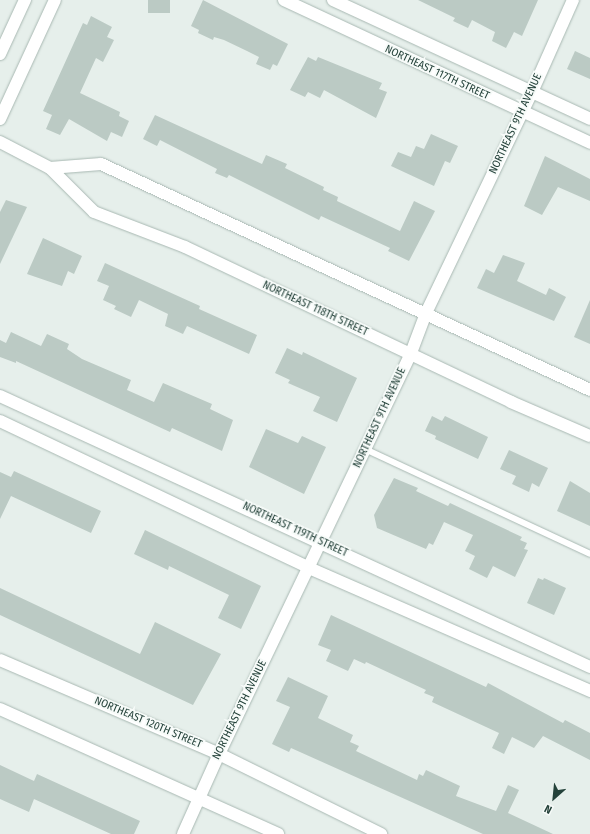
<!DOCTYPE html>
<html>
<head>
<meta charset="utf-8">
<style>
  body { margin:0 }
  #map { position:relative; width:590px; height:834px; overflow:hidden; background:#e6efeb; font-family:"Fira Sans Condensed",sans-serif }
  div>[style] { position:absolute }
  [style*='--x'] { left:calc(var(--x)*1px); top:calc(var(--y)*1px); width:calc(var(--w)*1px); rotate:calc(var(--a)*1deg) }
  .building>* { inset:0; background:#bbcac4; transform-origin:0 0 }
  .roads { filter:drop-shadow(0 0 1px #a8b8b2) drop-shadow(0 0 1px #a8b8b2) }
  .lane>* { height:6px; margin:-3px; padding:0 3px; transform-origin:3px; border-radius:3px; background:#fff }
  .street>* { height:12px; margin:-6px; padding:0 6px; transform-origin:6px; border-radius:6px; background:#fff }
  span { translate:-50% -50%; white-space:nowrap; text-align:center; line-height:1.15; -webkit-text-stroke:3.5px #f7fbf9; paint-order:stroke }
  .street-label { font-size:11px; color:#24423a }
  .north { position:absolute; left:534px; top:778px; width:40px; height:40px; -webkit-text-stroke:3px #f7fbf9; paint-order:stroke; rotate:207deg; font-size:11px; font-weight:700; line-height:16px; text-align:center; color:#24423a }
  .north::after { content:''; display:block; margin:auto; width:14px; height:18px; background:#24423a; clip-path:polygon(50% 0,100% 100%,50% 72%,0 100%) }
</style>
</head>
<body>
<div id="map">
  <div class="building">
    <div style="left:148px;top:0;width:22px;height:13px"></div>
    <div style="clip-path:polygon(203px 0,288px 44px,277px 66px,273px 64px,270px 70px,256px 64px,259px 57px,247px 51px,224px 40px,214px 37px,213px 40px,198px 33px,199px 30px,191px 26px)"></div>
    <div style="clip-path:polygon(418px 0,538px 0,522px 36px,514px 32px,506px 48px,492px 41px,495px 32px,472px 20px,468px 28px,453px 21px,455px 18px)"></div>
    <div style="clip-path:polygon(91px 16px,112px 27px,107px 37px,114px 40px,103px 62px,96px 58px,80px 93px,120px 112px,119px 116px,129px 121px,122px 137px,111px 132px,107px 141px,69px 119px,60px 135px,46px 129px,52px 115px,43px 111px,83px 23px,87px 25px)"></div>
    <div style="clip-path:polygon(575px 51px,590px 58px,590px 79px,567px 69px)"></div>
    <div style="clip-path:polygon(308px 57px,316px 61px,318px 57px,382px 83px,379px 89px,387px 92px,376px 118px,324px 90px,320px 98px,308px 92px,305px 97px,290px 90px)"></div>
    <div style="clip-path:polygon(155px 115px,262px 164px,266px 155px,287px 164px,285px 168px,324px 187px,323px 190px,338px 197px,337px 201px,400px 231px,414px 201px,435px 211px,409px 261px,388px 251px,390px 248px,321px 216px,319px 220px,229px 175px,227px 178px,215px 173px,217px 169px,160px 140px,157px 146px,143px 139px)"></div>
    <div style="clip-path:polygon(431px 134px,458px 146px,450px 163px,445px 161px,434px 186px,391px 166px,398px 152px,411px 157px,416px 146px,424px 149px)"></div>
    <div style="clip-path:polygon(545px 156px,590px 179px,590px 201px,558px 187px,542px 215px,524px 206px)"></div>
    <div style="clip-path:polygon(6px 200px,27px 207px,0 264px,0 212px)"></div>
    <div style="clip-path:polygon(43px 238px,82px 256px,74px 274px,68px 271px,62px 286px,27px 274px)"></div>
    <div style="clip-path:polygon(503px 255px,525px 263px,517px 281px,546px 295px,549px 288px,566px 297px,554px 321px,477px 288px,486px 269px,494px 273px)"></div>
    <div style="clip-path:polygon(105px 263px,200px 306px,199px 309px,257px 335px,249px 354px,187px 326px,183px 334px,165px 326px,168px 314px,139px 300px,131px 317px,114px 309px,116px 306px,103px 300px,109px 286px,97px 281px)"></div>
    <div style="clip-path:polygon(590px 300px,590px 344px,574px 337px)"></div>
    <div style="clip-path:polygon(11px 332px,41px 346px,47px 334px,69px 344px,67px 349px,82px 359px,131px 380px,127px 390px,154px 402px,163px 383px,212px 404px,210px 409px,233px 420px,222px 451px,172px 428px,170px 432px,16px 361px,16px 363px,0 357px,0 340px,6px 343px)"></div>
    <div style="clip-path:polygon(287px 348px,302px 355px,303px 352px,357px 378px,337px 422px,313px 411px,320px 397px,288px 383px,290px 380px,275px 373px)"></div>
    <div style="clip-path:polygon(432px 416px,442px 421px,445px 416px,488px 437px,478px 459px,435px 439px,436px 436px,425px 431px)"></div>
    <div style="clip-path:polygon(266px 429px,298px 443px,302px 436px,326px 447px,304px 494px,249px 467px)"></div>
    <div style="clip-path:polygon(509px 450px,548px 468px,539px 487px,532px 483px,529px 492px,512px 484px,516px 476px,500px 469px)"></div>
    <div style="clip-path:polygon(14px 471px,101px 511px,91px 533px,11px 496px,0 519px,0 472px,11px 477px)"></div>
    <div style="clip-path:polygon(394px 478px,418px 488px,416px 491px,448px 506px,450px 503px,522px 537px,520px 540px,527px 543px,524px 549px,528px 550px,515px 577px,493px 566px,487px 578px,469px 569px,475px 556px,465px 551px,473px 535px,444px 522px,433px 545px,429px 543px,426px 549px,377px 528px,374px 515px)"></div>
    <div style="clip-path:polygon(570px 481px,590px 493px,590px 526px,557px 511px)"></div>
    <div style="clip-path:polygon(145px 530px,261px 586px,241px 629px,218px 618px,229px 595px,169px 566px,168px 570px,134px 554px)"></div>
    <div style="clip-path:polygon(538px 578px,543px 580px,544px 578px,566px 588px,554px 615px,527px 603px)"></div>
    <div style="clip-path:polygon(0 588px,140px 654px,155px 622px,221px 654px,193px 705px,0 615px)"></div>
    <div style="clip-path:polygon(331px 615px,486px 687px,488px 683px,563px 723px,565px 720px,590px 733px,590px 760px,543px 736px,534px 748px,512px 737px,504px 754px,492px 748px,499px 733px,432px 702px,434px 697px,424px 693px,426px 690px,366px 662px,365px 664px,354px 659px,348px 671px,326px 661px,331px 650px,318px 645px)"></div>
    <div style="clip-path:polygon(288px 677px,328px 696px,318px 718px,353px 735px,350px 742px,359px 746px,356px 751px,417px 780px,419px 774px,423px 776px,426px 770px,460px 786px,456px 796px,496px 811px,508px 785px,519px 790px,508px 813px,553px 834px,483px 834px,291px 748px,289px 752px,272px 744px,290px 707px,276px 701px)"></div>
    <div style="clip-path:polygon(0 765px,34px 781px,37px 774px,140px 821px,134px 834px,111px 834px,34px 799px,29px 812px,0 799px)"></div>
  </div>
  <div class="roads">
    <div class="lane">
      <div style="--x:365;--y:449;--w:248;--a:25"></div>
    </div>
    <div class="street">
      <div style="--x:284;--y:0;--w:338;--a:25"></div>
      <div style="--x:333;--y:0;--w:283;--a:24.8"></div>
      <div style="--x:0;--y:54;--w:60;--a:-65.2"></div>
      <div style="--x:0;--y:119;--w:131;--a:-65.2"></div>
      <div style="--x:0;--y:142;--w:56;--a:27.5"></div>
      <div style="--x:50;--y:168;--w:62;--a:45"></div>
      <div style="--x:94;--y:212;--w:97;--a:21"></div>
      <div style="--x:185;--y:247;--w:361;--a:25.4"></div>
      <div style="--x:511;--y:402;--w:86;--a:23.3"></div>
      <div style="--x:50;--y:168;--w:51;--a:-4.5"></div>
      <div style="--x:101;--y:164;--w:539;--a:24.8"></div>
      <div style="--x:0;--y:396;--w:649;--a:24.67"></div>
      <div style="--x:0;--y:421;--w:342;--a:25.4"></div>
      <div style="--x:309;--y:568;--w:307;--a:23.6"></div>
      <div style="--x:0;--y:660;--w:238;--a:23.2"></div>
      <div style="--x:219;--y:754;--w:181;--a:26.3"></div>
      <div style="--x:0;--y:709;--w:305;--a:24.2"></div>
      <div style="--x:183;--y:834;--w:88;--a:-65.8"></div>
      <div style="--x:219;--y:754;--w:445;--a:-64.4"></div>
      <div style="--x:411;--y:353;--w:43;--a:-69.4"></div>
      <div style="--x:426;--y:313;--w:245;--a:-64.4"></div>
      <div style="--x:532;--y:92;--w:101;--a:-66"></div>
    </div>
  </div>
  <div class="street-label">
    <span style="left:437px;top:73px;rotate:25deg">NORTHEAST 117TH STREET</span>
    <span style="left:516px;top:124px;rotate:-65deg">NORTHEAST 9TH AVENUE</span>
    <span style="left:315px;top:309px;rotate:25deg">NORTHEAST 118TH STREET</span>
    <span style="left:380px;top:418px;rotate:-65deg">NORTHEAST 9TH AVENUE</span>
    <span style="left:295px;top:530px;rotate:25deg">NORTHEAST 119TH STREET</span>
    <span style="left:240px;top:710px;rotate:-64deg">NORTHEAST 9TH AVENUE</span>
    <span style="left:148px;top:723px;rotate:23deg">NORTHEAST 120TH STREET</span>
  </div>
  <div class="north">N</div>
</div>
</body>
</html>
